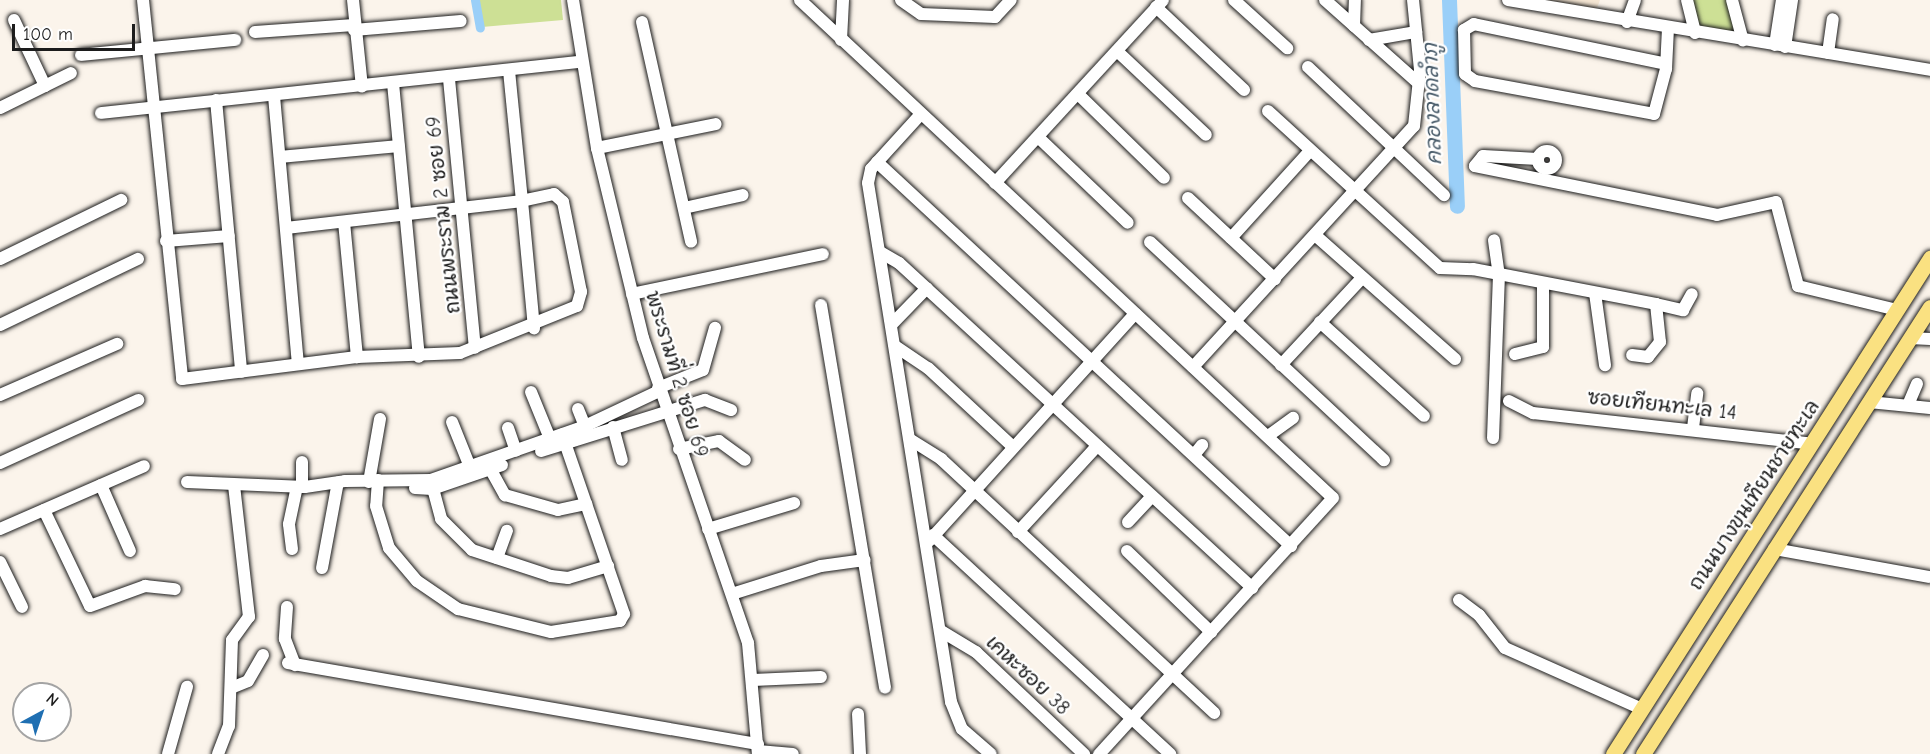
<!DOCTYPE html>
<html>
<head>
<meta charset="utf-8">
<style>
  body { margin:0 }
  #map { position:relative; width:1930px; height:754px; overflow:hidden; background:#fbf4eb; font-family:"Comic Neue","Playpen Sans Thai",sans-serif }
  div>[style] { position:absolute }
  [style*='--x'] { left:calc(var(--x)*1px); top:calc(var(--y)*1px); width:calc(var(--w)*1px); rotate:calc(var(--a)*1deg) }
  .built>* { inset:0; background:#f6e7d4 }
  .green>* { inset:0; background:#cde095 }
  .canal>* { height:9px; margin:-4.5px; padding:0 4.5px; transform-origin:4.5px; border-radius:4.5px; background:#9acff8 }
  .river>* { height:15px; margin:-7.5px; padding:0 7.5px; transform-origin:7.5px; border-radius:7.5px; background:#9acff8 }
  .roads { filter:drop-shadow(0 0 2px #1c1c1c) drop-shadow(0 0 2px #1c1c1c) }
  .minor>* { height:12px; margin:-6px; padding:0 6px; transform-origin:6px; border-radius:6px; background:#fff }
  .minor>.ring { margin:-6px; padding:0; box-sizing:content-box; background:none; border:12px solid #fff; border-radius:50% }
  .major>* { height:15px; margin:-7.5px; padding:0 7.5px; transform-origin:7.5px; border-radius:7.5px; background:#fae181 }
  span { translate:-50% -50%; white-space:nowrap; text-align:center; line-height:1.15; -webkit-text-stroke:4.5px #fff; paint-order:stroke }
  .street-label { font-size:20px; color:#1c1c1c }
  .water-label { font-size:21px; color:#485b69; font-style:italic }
  .north { position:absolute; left:12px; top:682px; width:60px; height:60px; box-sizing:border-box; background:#fff; border:2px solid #a4a4a4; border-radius:50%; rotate:40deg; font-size:16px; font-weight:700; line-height:24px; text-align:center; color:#1c1c1c }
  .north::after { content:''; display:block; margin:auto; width:21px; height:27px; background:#1f6fb2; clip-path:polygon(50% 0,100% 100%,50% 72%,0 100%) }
  .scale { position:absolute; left:12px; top:24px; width:123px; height:27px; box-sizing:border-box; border:3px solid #1c1c1c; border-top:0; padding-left:8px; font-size:18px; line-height:21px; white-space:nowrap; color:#1c1c1c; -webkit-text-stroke:4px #fff; paint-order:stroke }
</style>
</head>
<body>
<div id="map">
  <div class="built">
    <div style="clip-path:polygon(1543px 0,1600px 0,1595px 13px)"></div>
  </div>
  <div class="green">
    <div style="clip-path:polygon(478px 0,561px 0,563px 20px,482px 27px)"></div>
    <div style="clip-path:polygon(1690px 0,1728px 0,1737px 36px,1697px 30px)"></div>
  </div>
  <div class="canal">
    <div style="--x:475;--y:0;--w:28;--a:80"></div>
  </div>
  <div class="river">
    <div style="--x:1449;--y:0;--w:206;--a:87.8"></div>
  </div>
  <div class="roads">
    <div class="minor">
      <div style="--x:143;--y:0;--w:381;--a:84.1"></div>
      <div style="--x:182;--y:379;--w:176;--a:-7.2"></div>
      <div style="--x:357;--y:357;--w:103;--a:-2.2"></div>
      <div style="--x:460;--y:353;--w:126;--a:-21.9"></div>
      <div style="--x:577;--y:306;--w:15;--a:-74"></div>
      <div style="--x:581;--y:292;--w:92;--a:-101.3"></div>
      <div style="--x:563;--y:202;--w:12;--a:-138"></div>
      <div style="--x:554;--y:194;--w:33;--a:168"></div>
      <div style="--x:522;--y:201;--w:131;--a:-95.7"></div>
      <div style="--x:353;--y:0;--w:87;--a:84.1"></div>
      <div style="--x:573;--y:0;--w:150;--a:80.8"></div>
      <div style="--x:597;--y:148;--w:195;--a:76.4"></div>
      <div style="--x:643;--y:338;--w:323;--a:71"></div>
      <div style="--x:748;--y:643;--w:111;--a:84.9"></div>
      <div style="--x:800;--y:0;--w:729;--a:43.06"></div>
      <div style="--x:1333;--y:498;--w:347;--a:132.4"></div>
      <div style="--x:901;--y:0;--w:24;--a:35"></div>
      <div style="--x:921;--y:14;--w:74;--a:2.3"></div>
      <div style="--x:995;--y:17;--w:23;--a:-47"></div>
      <div style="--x:1234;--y:0;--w:72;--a:42.2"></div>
      <div style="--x:1325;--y:0;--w:123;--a:41.7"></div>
      <div style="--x:1508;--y:0;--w:428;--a:9.4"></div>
      <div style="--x:1687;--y:0;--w:34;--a:76"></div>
      <div style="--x:1732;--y:0;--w:42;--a:75"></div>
      <div style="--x:1156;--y:7;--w:121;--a:43.3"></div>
      <div style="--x:14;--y:20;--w:73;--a:64.8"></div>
      <div style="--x:642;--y:22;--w:225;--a:77.4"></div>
      <div style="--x:1627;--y:22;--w:23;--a:-70"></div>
      <div style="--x:1354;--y:26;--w:26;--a:-88"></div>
      <div style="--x:354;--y:30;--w:107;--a:-4.8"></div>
      <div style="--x:255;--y:32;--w:99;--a:-4"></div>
      <div style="--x:841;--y:40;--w:40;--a:-87.1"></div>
      <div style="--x:1369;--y:40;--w:48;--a:-9.7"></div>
      <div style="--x:1775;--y:45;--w:46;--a:-81.2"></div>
      <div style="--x:1785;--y:47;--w:48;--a:-81.5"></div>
      <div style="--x:1117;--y:51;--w:122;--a:43.3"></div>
      <div style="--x:1828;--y:53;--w:34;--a:-82"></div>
      <div style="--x:81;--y:55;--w:155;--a:-5.6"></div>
      <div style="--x:1662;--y:63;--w:192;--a:-168.3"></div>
      <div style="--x:1474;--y:24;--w:12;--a:149"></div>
      <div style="--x:1464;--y:30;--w:44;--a:88.7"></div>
      <div style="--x:1465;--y:74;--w:12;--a:35"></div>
      <div style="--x:1475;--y:81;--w:182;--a:10.4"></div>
      <div style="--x:1654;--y:114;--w:47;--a:-75.1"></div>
      <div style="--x:1666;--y:69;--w:41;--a:-87.2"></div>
      <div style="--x:1308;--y:67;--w:187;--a:43.3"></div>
      <div style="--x:449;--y:79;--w:270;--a:84.5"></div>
      <div style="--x:393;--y:83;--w:275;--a:84.6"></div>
      <div style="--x:1078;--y:94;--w:120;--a:44.3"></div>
      <div style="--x:274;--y:96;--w:269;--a:84.9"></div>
      <div style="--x:216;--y:100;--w:273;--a:84.7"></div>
      <div style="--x:0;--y:108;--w:79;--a:-26.2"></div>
      <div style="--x:1268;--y:111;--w:233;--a:42.4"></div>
      <div style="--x:1440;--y:268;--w:33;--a:2"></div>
      <div style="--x:1473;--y:269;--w:186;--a:10.8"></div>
      <div style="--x:1656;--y:304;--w:38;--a:84"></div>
      <div style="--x:1660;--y:342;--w:19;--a:129"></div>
      <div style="--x:1648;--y:357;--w:16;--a:-173"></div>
      <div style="--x:101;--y:113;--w:483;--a:-6.1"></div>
      <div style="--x:920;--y:115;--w:73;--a:132.2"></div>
      <div style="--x:871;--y:169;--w:14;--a:102"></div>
      <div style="--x:868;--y:183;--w:526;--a:80.91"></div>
      <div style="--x:951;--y:702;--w:29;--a:68"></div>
      <div style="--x:962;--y:729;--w:38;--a:41"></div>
      <div style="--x:1038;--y:137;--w:124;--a:43.7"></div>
      <div style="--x:597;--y:148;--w:121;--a:-11.4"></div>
      <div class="ring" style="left:1538px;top:151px;width:6px;height:6px"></div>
      <div style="--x:280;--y:157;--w:119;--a:-5.3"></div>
      <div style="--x:1538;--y:159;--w:55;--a:-176.9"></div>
      <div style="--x:1483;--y:156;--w:13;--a:129"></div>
      <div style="--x:1475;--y:166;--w:247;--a:11.4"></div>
      <div style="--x:1717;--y:215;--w:60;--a:-12.4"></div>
      <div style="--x:1776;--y:202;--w:87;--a:75.3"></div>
      <div style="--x:1798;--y:286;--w:102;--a:13.6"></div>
      <div style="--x:877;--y:162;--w:565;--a:42.85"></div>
      <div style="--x:995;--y:183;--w:248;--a:-47.4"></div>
      <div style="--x:1188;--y:198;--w:119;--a:43"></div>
      <div style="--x:684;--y:208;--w:60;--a:-12.4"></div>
      <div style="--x:344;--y:222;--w:136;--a:84.5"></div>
      <div style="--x:286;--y:228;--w:238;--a:-6.5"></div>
      <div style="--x:522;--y:201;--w:128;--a:84.6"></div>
      <div style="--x:1315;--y:235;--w:187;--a:41.5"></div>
      <div style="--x:1231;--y:238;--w:118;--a:-47.8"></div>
      <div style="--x:166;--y:241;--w:63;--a:-4.5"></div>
      <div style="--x:1150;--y:242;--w:320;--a:43"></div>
      <div style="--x:880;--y:252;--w:22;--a:30"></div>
      <div style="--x:899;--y:263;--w:480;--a:42.6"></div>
      <div style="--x:0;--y:259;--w:135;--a:-26"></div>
      <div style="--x:1595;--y:293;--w:73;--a:82.1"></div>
      <div style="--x:632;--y:294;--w:195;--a:-11.8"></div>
      <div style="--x:1656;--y:304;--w:28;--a:13"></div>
      <div style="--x:1683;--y:310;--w:18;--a:-61"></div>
      <div style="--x:821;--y:305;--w:388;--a:80.5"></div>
      <div style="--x:1320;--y:322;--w:140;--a:42.1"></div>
      <div style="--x:892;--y:324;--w:50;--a:-45.8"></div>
      <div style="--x:0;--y:325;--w:153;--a:-25.6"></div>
      <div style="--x:1910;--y:338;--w:20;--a:3"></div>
      <div style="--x:895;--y:346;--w:40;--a:34"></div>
      <div style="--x:928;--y:368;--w:116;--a:42.9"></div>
      <div style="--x:1515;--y:354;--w:29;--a:-14"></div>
      <div style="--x:1543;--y:347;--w:64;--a:-90"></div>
      <div style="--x:1281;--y:365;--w:117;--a:-47.1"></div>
      <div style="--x:1193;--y:367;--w:327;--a:-47.5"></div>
      <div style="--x:1414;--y:126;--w:56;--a:-83.9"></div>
      <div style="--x:1420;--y:70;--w:70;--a:-95.7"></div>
      <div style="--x:658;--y:388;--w:48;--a:-21.8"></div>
      <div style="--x:703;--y:370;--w:44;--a:-74.1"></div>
      <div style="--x:531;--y:392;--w:58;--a:67.8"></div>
      <div style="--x:0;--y:395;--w:128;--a:-23.6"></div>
      <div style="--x:1509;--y:401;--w:27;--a:27"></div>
      <div style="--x:1533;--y:413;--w:281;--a:6.3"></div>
      <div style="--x:1869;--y:402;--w:61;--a:5.6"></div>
      <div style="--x:1908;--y:405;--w:23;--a:-67"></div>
      <div style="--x:578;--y:409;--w:18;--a:68"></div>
      <div style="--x:452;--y:422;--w:48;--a:68.2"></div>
      <div style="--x:613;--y:427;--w:34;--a:75"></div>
      <div style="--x:508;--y:428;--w:24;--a:71"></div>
      <div style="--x:1693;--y:428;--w:35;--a:-83"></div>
      <div style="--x:1268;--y:436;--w:31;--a:-36"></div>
      <div style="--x:1493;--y:438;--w:162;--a:-87.9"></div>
      <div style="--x:1499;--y:276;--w:36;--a:-98"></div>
      <div style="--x:911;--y:440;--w:36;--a:32"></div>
      <div style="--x:941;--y:459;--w:373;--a:42.9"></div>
      <div style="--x:679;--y:449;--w:41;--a:-11.3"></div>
      <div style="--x:719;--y:441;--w:32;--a:36"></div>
      <div style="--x:541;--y:451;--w:172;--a:-17.3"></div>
      <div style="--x:705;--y:400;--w:28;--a:21"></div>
      <div style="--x:1194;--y:455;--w:13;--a:-51"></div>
      <div style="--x:0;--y:463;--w:152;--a:-24.5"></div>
      <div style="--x:487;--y:463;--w:37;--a:61"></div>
      <div style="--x:505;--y:495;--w:55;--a:15.8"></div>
      <div style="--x:558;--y:510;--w:29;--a:-12"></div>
      <div style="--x:378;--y:480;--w:26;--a:94"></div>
      <div style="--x:376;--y:506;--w:44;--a:72.8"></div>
      <div style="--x:389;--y:548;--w:43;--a:49.7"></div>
      <div style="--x:417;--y:581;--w:50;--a:34.3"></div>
      <div style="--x:458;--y:609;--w:96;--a:13.9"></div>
      <div style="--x:551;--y:632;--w:70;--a:-9.1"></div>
      <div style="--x:620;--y:621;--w:8;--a:-60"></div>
      <div style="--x:624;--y:614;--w:190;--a:-109"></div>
      <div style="--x:431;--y:481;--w:39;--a:75"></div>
      <div style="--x:441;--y:519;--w:44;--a:45"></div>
      <div style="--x:472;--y:550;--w:83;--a:18.2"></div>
      <div style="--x:551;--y:576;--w:17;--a:7"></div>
      <div style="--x:568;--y:578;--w:42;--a:-16.7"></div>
      <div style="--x:187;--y:482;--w:118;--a:2.4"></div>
      <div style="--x:305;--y:487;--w:40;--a:-8.5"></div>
      <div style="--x:345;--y:481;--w:86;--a:-0.7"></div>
      <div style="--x:431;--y:480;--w:163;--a:-19.3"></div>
      <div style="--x:585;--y:426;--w:82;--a:-25.3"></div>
      <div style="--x:369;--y:482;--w:64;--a:-80.1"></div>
      <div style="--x:101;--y:485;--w:72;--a:66.3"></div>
      <div style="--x:302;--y:487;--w:25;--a:-90"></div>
      <div style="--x:415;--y:488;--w:17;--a:3"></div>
      <div style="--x:432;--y:489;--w:74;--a:-18.9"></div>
      <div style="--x:44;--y:510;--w:106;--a:64.4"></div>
      <div style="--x:90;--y:606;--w:59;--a:-20"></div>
      <div style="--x:145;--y:586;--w:30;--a:6"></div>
      <div style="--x:1128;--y:522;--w:35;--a:-47"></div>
      <div style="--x:0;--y:529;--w:157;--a:-23.6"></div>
      <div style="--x:708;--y:529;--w:90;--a:-16.8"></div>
      <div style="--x:1018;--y:532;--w:117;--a:-47.4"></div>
      <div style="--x:933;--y:535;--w:323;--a:42.7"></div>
      <div style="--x:929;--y:541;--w:307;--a:-47.8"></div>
      <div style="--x:292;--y:549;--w:25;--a:-97"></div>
      <div style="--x:289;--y:524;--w:38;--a:-78"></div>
      <div style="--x:1774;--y:549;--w:158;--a:10.2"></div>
      <div style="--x:1127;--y:551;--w:117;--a:44"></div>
      <div style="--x:497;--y:558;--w:29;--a:-70"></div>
      <div style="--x:0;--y:562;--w:50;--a:63.9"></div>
      <div style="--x:322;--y:568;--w:87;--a:-79.5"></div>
      <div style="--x:735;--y:593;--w:90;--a:-17.4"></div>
      <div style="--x:821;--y:566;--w:44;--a:-7.8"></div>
      <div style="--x:1459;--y:600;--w:25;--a:37"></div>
      <div style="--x:1479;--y:615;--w:42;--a:51.8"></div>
      <div style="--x:1505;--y:648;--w:150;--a:24"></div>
      <div style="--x:287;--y:607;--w:32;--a:94"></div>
      <div style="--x:285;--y:639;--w:28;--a:69"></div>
      <div style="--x:941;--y:631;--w:41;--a:31"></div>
      <div style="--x:976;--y:652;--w:149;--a:43.4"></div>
      <div style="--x:288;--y:663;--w:477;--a:9.8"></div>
      <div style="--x:753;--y:680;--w:68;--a:-2.5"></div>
      <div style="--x:231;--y:688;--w:18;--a:-22"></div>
      <div style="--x:248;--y:681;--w:30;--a:-60"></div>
      <div style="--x:858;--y:714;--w:40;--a:87.1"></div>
      <div style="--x:758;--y:751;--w:35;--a:5"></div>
      <div style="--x:168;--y:754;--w:70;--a:-74.2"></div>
      <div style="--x:218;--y:754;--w:30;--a:-69"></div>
      <div style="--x:229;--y:726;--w:86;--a:-88"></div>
      <div style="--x:232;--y:640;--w:29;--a:-54"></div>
      <div style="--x:249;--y:617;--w:132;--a:-96.5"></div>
    </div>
    <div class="major">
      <div style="--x:1613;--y:754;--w:589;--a:-57.42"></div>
      <div style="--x:1643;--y:754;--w:531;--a:-57.3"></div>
    </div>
  </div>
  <div class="street-label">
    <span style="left:443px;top:215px;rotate:-96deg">ถนนพระราม 2 ซอย 69</span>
    <span style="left:677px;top:374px;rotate:73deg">พระรามที่ 2 ซอย 69</span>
    <span style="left:1662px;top:405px;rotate:6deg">ซอยเทียนทะเล 14</span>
    <span style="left:1754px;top:495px;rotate:-57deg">ถนนบางขุนเทียนชายทะเล</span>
    <span style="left:1028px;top:675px;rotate:43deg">เคหะซอย 38</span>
  </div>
  <div class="water-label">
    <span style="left:1432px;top:104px;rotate:-92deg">คลองลาดลำภู</span>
  </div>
  <div class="north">N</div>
  <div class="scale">100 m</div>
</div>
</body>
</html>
